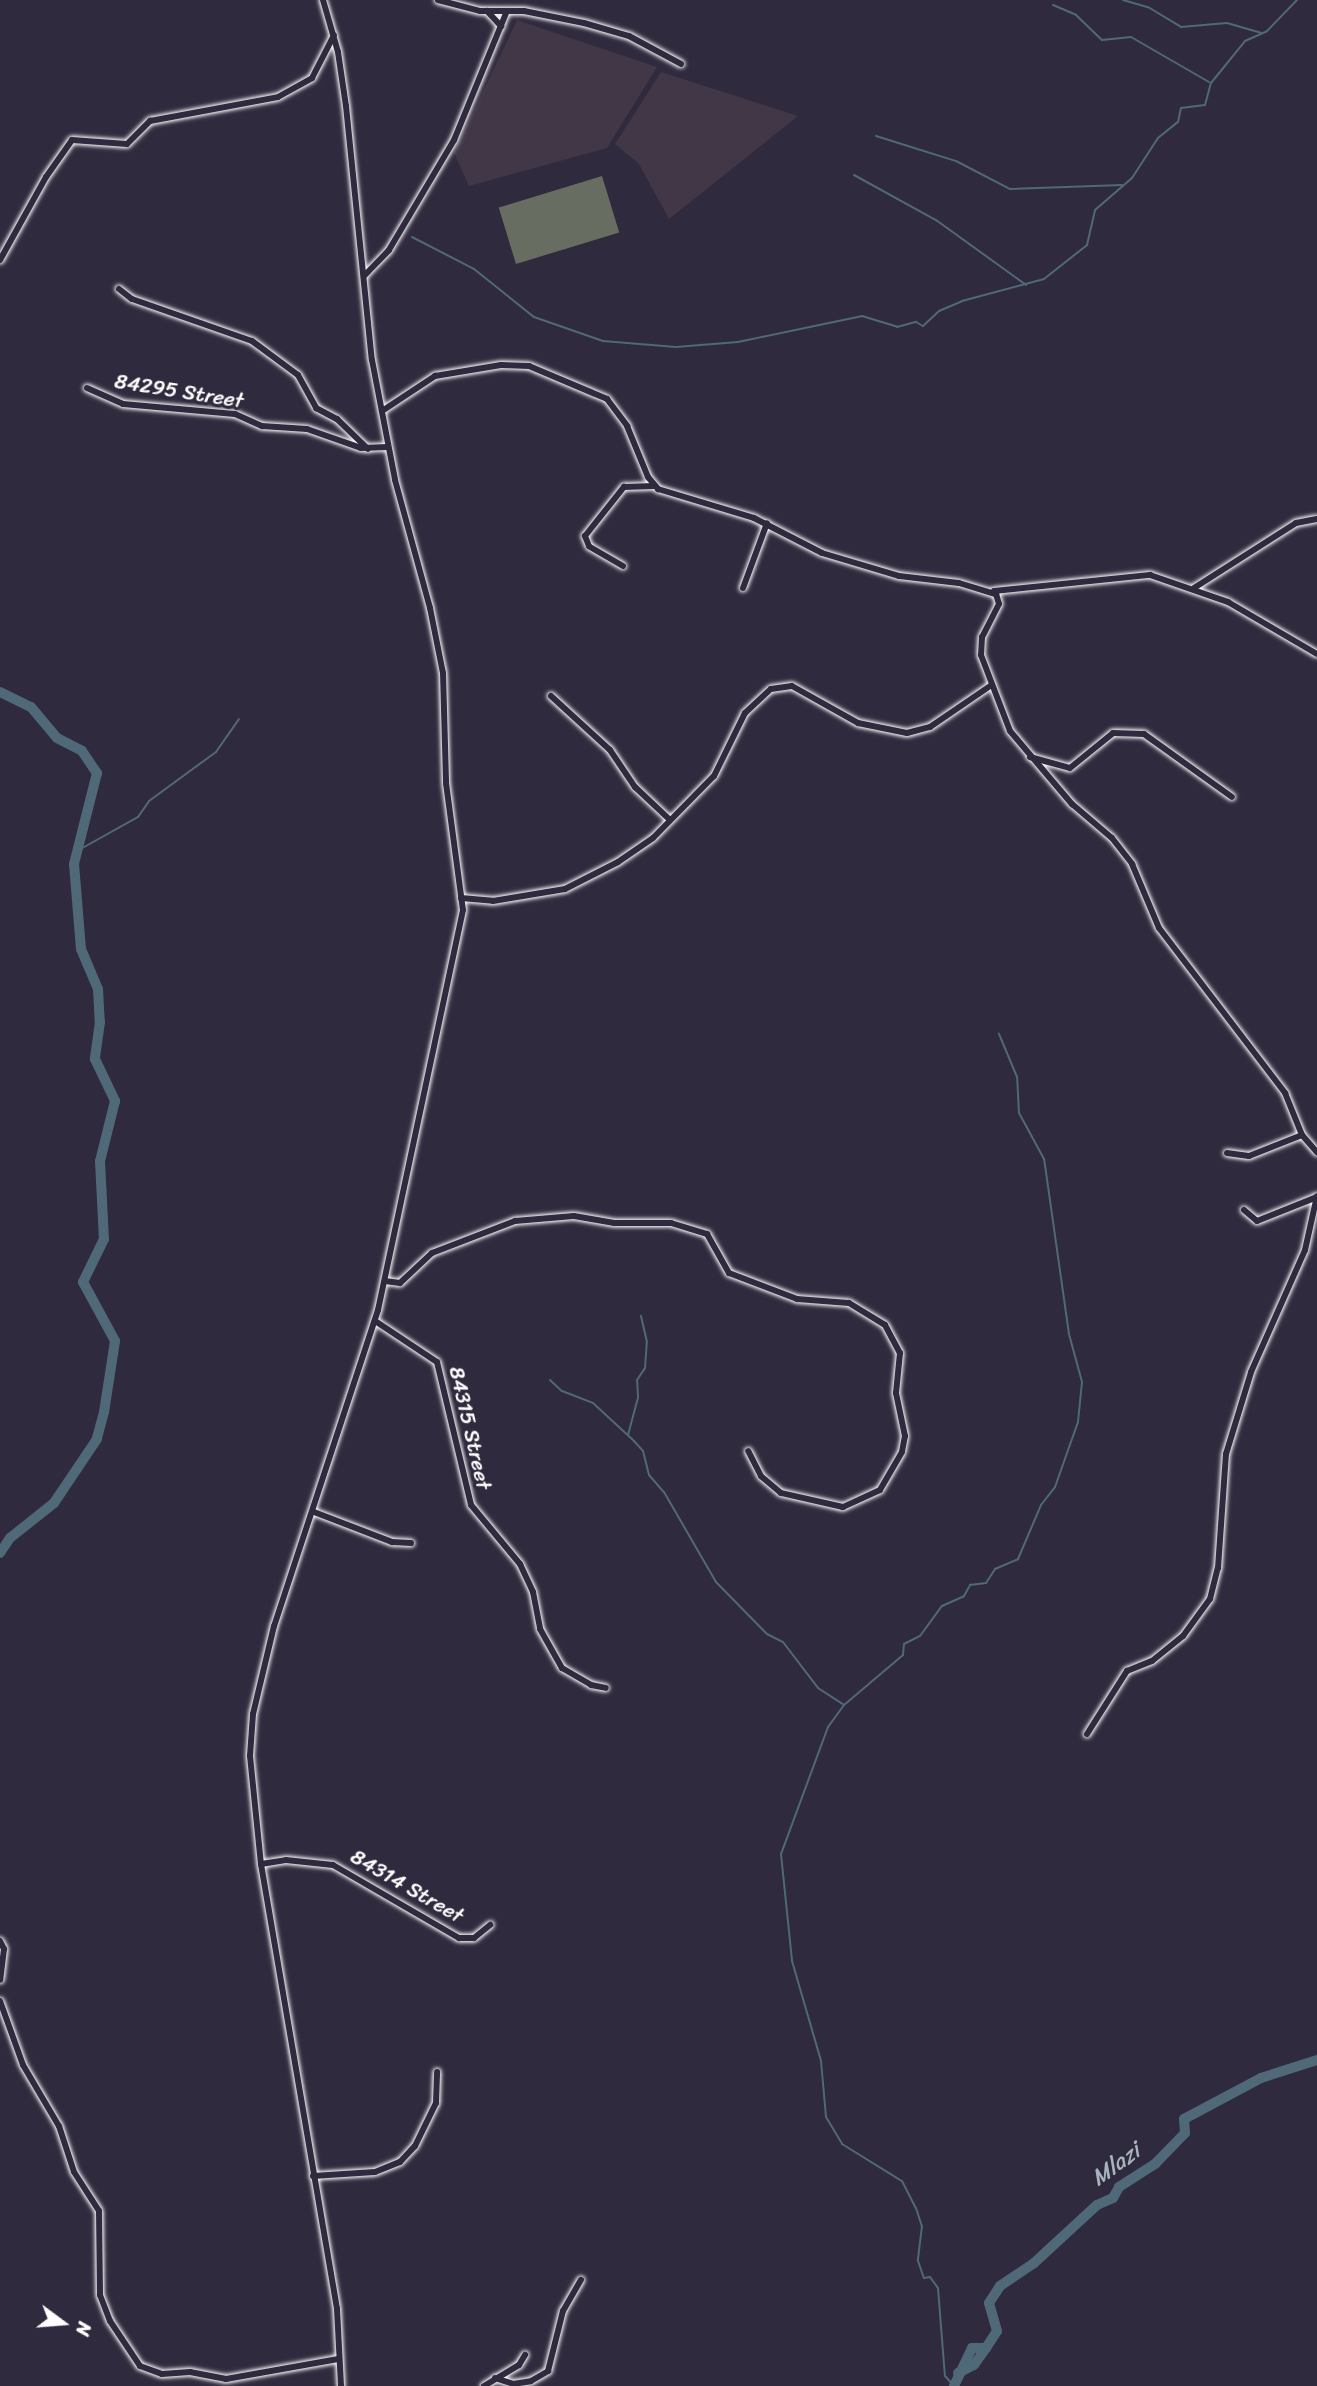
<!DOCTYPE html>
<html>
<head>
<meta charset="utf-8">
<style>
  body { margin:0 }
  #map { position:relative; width:1317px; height:2386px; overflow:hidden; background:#2f2a3d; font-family:Sriracha,sans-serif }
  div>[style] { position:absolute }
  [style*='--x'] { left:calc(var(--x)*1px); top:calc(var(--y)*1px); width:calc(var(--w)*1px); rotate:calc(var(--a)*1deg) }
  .built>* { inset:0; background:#423746 }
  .green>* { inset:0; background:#676d60; transform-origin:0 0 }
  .stream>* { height:2px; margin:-1px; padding:0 1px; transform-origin:1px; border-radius:1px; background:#506978 }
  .river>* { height:10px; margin:-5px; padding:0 5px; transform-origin:5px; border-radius:5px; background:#506978 }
  .roads { filter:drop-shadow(0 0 2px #fff) drop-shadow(0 0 2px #fff) }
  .minor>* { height:6px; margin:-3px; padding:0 3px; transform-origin:3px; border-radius:3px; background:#2f2a3d }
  span { translate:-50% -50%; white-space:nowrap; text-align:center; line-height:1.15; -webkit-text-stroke:6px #2f2a3d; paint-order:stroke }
  .street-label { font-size:21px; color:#fff }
  .water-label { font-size:23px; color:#a8b4bc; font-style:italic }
  .north { position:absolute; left:28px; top:2288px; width:70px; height:70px; -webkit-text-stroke:5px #2f2a3d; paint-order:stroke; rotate:106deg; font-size:19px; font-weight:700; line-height:28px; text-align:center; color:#fff }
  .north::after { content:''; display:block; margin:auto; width:24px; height:32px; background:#fff; clip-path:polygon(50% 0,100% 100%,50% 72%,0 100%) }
</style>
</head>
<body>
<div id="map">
  <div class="built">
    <div style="clip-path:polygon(517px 20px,657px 67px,607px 148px,469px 186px,454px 153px)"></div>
    <div style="clip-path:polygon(661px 72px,798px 116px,669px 219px,639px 164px,615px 144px)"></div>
  </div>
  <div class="green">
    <div style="left:602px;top:176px;width:59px;height:108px;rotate:73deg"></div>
  </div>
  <div class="stream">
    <div style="--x:1123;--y:0;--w:26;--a:16"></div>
    <div style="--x:1148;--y:7;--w:39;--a:31"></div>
    <div style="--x:1181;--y:27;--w:46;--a:-5"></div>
    <div style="--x:1227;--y:23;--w:36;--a:16"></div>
    <div style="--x:1053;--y:5;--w:25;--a:23"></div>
    <div style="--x:1076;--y:15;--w:36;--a:44"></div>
    <div style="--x:1102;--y:40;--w:29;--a:-6"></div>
    <div style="--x:1131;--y:37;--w:90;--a:30"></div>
    <div style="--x:876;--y:136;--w:84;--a:17.4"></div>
    <div style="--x:956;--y:161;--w:61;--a:27.4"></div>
    <div style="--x:1010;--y:189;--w:112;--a:-2"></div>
    <div style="--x:854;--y:175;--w:94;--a:28.8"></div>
    <div style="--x:936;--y:220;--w:111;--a:35.8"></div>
    <div style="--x:412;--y:237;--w:70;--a:27.3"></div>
    <div style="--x:474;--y:269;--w:77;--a:38.7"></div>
    <div style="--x:534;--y:317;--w:73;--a:19.2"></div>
    <div style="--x:603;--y:341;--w:73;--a:4.7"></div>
    <div style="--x:676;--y:347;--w:62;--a:-4.6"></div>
    <div style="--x:738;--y:342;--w:127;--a:-11.8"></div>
    <div style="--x:862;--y:316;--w:37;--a:17"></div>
    <div style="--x:897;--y:327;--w:20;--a:-15"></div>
    <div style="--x:916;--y:322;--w:8;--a:30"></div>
    <div style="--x:923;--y:326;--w:22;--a:-43"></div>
    <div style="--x:939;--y:311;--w:25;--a:-23"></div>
    <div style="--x:962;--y:301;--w:85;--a:-15"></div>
    <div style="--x:1044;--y:279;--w:55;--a:-38.3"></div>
    <div style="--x:1087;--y:245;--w:36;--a:-77"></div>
    <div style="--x:1095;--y:210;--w:49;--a:-40.9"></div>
    <div style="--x:1132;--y:178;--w:48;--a:-57"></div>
    <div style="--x:1158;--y:138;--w:26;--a:-39"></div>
    <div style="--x:1178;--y:122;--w:14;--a:-78"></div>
    <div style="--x:1181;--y:108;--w:24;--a:-7"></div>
    <div style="--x:1205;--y:105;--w:23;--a:-75"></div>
    <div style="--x:1211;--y:83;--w:54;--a:-51"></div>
    <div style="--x:1245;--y:41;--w:24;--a:-24"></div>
    <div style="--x:1267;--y:31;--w:43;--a:-45.9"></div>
    <div style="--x:77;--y:851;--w:70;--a:-29.1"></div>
    <div style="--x:138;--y:817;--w:19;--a:-55"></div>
    <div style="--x:149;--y:801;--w:83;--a:-36.2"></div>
    <div style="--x:216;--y:752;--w:40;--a:-55.1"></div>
    <div style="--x:550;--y:1380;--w:16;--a:43"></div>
    <div style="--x:562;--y:1391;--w:33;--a:21"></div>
    <div style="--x:593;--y:1403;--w:56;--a:42.8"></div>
    <div style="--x:634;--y:1441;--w:13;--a:48"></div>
    <div style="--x:643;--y:1451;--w:25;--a:76"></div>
    <div style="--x:649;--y:1475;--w:23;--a:49"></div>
    <div style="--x:664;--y:1492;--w:104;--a:60"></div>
    <div style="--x:716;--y:1582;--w:73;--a:45.6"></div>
    <div style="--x:767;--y:1634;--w:18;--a:27"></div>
    <div style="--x:783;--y:1642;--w:58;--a:52.7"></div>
    <div style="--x:818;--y:1688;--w:31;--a:33"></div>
    <div style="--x:844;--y:1705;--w:27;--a:126"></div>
    <div style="--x:828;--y:1727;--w:135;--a:110.3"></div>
    <div style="--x:781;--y:1854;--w:108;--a:84.1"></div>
    <div style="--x:792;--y:1961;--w:104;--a:73.8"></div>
    <div style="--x:821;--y:2061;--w:56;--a:84.9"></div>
    <div style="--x:826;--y:2117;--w:31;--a:59"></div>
    <div style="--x:842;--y:2144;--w:70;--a:31.7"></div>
    <div style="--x:902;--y:2181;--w:30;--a:63"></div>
    <div style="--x:916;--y:2208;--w:19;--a:72"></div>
    <div style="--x:922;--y:2226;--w:35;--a:97"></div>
    <div style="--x:918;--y:2261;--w:18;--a:71"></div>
    <div style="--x:924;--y:2278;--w:6;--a:-9"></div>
    <div style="--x:930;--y:2277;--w:14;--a:54"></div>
    <div style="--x:938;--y:2288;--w:88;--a:85.5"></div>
    <div style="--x:945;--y:2376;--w:13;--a:48"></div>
    <div style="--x:628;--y:1435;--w:39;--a:-75"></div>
    <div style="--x:638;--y:1397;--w:17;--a:-93"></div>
    <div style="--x:637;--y:1380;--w:14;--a:-56"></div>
    <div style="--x:645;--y:1368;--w:26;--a:-86"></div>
    <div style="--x:647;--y:1342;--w:27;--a:-103"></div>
    <div style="--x:844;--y:1705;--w:77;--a:-40.3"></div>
    <div style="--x:903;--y:1655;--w:11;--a:-85"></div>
    <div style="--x:904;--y:1644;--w:18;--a:-27"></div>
    <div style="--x:920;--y:1636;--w:37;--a:-54"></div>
    <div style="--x:942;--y:1606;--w:24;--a:-24"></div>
    <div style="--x:964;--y:1596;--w:13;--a:-61"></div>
    <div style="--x:970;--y:1585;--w:16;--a:-7"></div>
    <div style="--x:986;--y:1583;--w:17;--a:-57"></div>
    <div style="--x:995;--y:1569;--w:25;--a:-23"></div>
    <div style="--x:1018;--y:1559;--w:59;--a:-66.9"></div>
    <div style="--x:1041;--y:1505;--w:23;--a:-52"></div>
    <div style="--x:1055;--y:1487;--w:69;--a:-70.5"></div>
    <div style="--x:1078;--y:1422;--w:40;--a:-84.3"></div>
    <div style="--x:1082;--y:1382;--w:50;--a:-105.2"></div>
    <div style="--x:1069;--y:1334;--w:177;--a:-98.1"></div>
    <div style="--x:1044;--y:1159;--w:52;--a:-118.5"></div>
    <div style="--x:1019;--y:1113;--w:36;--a:-93"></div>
    <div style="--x:1017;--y:1077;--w:47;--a:-112.7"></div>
  </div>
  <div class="river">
    <div style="--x:0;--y:692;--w:34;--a:26"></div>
    <div style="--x:31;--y:707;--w:40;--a:50"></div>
    <div style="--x:57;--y:738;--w:28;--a:27"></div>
    <div style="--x:82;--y:751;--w:27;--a:56"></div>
    <div style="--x:97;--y:773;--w:94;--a:104.2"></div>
    <div style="--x:74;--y:864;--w:85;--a:85.3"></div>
    <div style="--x:81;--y:949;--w:43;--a:67"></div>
    <div style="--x:98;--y:989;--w:33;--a:87"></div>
    <div style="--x:100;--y:1022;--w:37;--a:98"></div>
    <div style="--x:95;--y:1059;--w:47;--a:64.5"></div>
    <div style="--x:115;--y:1101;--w:62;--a:104"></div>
    <div style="--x:100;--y:1161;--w:78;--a:87.1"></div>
    <div style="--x:104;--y:1239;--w:48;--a:116"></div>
    <div style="--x:83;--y:1282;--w:67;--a:61.5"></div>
    <div style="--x:115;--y:1341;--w:72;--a:98.8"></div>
    <div style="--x:104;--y:1412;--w:28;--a:105"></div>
    <div style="--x:97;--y:1439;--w:77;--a:123.9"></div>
    <div style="--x:54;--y:1503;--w:56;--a:141.5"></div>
    <div style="--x:10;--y:1538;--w:18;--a:124"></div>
    <div style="--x:958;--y:2373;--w:18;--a:-27"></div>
    <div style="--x:974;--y:2365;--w:21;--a:-55"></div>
    <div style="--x:954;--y:2386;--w:42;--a:-64.7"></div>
    <div style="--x:972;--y:2348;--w:14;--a:0"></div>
    <div style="--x:986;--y:2348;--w:20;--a:-57"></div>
    <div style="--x:997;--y:2331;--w:29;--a:-106"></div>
    <div style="--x:989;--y:2303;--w:20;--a:-57"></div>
    <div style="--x:1000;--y:2286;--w:40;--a:-34"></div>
    <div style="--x:1033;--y:2264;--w:87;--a:-42.7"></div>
    <div style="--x:1097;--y:2205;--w:17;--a:-24"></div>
    <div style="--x:1113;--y:2198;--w:13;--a:-61"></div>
    <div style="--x:1119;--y:2187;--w:43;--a:-32.6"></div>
    <div style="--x:1155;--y:2164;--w:43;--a:-45.9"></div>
    <div style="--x:1185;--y:2133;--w:14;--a:-94"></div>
    <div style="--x:1184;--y:2119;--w:87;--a:-28"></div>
    <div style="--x:1261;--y:2078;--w:59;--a:-17.8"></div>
  </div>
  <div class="roads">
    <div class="minor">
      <div style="--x:323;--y:0;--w:54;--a:73.9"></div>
      <div style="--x:338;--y:52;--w:55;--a:81.6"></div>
      <div style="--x:346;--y:106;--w:255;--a:84.2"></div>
      <div style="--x:372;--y:360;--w:122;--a:79.1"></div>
      <div style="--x:395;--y:480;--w:133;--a:74.7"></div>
      <div style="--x:430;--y:608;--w:66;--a:78.7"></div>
      <div style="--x:443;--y:673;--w:110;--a:88.4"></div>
      <div style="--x:446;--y:783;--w:128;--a:82.4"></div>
      <div style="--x:463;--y:910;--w:409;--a:102"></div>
      <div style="--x:378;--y:1310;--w:333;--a:108.2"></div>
      <div style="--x:274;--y:1626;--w:90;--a:103.4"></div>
      <div style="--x:253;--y:1714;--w:42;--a:94.1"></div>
      <div style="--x:250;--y:1756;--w:109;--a:84.2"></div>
      <div style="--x:261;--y:1864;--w:451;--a:80.3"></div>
      <div style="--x:337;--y:2309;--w:77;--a:87"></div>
      <div style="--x:438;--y:0;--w:43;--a:14.7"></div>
      <div style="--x:480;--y:11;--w:44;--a:0"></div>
      <div style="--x:524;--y:11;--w:61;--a:11.3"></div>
      <div style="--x:584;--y:23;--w:47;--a:16.1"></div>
      <div style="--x:629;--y:36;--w:59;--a:28.3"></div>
      <div style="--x:487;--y:11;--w:21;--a:47"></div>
      <div style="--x:0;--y:260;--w:95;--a:-61"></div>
      <div style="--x:46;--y:177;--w:45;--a:-54.9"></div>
      <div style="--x:72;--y:140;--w:55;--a:4.2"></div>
      <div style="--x:127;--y:144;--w:33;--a:-45"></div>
      <div style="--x:150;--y:121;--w:130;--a:-10.6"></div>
      <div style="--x:278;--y:97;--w:39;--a:-29"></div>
      <div style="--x:312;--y:78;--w:48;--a:-62.9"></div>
      <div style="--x:364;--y:276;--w:36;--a:-46"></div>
      <div style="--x:389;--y:250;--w:128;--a:-59.4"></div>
      <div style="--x:454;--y:140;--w:139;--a:-67.7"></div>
      <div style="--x:119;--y:289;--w:16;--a:38"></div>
      <div style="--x:132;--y:299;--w:127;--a:19.3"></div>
      <div style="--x:252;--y:341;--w:57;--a:36.5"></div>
      <div style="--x:298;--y:375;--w:38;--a:61"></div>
      <div style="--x:316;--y:408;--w:24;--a:28"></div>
      <div style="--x:337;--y:419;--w:43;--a:44.1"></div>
      <div style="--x:87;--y:388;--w:39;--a:24"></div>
      <div style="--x:123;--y:404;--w:112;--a:5.1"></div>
      <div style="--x:235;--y:414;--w:30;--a:24"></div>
      <div style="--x:262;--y:426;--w:45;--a:3.8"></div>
      <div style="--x:307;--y:429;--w:57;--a:19.4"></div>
      <div style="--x:361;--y:448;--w:27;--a:-2"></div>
      <div style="--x:382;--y:411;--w:64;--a:-33.4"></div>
      <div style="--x:435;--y:376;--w:67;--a:-9.5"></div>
      <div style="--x:501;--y:365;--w:28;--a:2"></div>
      <div style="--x:529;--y:366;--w:85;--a:22.9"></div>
      <div style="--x:607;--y:399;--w:34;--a:53"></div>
      <div style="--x:627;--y:426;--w:55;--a:67.6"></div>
      <div style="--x:648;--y:477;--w:16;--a:50"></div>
      <div style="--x:658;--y:489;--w:100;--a:16.8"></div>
      <div style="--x:754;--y:518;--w:76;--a:27.2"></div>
      <div style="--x:822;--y:553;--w:80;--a:16.6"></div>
      <div style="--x:899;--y:576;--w:60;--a:6.7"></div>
      <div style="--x:959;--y:583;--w:39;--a:17"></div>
      <div style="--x:996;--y:594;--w:10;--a:73"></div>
      <div style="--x:999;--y:604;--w:37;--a:117"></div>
      <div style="--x:982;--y:637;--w:18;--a:93"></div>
      <div style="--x:981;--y:655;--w:81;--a:69.1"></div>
      <div style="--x:1010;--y:731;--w:96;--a:49.7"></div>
      <div style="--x:1072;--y:804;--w:52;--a:40.4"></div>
      <div style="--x:1112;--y:838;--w:33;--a:52"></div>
      <div style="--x:1132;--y:864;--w:69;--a:67.1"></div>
      <div style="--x:1159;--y:928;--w:208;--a:52.6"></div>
      <div style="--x:1285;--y:1093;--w:45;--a:68"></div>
      <div style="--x:1302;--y:1135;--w:23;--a:49"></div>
      <div style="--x:623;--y:566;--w:39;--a:-150"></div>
      <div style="--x:589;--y:546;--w:11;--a:-112"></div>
      <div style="--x:585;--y:536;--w:63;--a:-51.5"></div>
      <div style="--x:624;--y:487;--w:30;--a:-2"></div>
      <div style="--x:743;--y:588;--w:69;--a:-69.7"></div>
      <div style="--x:1194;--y:588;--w:121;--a:-32.5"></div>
      <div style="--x:1296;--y:523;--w:21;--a:-11"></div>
      <div style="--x:994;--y:591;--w:157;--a:-5.9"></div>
      <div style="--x:1150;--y:575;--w:83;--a:19.1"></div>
      <div style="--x:1228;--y:602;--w:103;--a:30.3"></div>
      <div style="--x:551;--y:696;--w:80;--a:42.5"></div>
      <div style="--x:610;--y:750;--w:45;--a:56"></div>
      <div style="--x:635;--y:787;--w:48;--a:43.3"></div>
      <div style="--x:1030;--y:757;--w:41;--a:15.4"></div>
      <div style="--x:1070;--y:768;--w:55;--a:-39.1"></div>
      <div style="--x:1113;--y:733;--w:31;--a:2"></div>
      <div style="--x:1144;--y:734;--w:108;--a:35.6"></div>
      <div style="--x:461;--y:898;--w:32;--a:5"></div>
      <div style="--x:493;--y:901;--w:73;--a:-9.5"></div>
      <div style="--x:565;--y:889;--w:59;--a:-27"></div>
      <div style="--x:618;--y:862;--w:42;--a:-34.4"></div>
      <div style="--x:653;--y:838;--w:87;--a:-45.5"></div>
      <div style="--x:714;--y:776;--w:70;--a:-63.8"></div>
      <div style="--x:745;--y:713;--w:35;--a:-43"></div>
      <div style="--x:771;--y:689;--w:21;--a:-8"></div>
      <div style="--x:792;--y:686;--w:76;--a:29.3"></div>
      <div style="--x:858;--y:723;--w:50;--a:11.5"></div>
      <div style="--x:907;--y:733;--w:24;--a:-15"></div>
      <div style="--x:930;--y:727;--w:73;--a:-34.3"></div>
      <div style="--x:1227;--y:1153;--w:22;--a:8"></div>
      <div style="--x:1249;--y:1156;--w:57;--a:-21.6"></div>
      <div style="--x:1244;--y:1210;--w:17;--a:40"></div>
      <div style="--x:1257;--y:1221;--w:65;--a:-21.8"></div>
      <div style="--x:385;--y:1281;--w:15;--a:8"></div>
      <div style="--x:400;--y:1283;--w:44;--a:-43.2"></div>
      <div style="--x:432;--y:1253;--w:89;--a:-21.1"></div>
      <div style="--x:515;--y:1221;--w:59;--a:-4.8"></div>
      <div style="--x:574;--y:1216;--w:41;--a:9.9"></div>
      <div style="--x:614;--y:1223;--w:57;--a:0"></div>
      <div style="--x:671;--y:1223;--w:38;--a:17"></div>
      <div style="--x:707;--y:1234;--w:45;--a:60.6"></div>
      <div style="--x:729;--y:1273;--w:73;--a:20.9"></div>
      <div style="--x:797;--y:1299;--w:52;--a:4.4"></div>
      <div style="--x:849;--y:1303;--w:42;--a:31.4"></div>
      <div style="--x:885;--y:1325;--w:32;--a:62"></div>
      <div style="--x:900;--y:1353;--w:40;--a:95.7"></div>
      <div style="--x:896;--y:1393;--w:44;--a:78.2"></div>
      <div style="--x:905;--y:1436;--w:16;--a:101"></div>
      <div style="--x:902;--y:1452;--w:44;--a:120.1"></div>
      <div style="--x:880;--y:1490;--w:41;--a:155.3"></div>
      <div style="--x:843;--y:1507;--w:64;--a:-167.3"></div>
      <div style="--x:781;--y:1493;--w:26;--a:-140"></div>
      <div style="--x:761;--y:1476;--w:28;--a:-117"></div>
      <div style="--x:375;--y:1321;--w:74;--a:33.5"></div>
      <div style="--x:437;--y:1362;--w:147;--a:76.6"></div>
      <div style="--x:471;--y:1505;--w:77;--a:50.3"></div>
      <div style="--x:520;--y:1564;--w:31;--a:65"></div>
      <div style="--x:533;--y:1592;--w:38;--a:79"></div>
      <div style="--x:540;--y:1629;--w:45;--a:60.6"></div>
      <div style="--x:562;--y:1668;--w:34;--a:30"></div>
      <div style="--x:591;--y:1685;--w:15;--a:11"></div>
      <div style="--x:314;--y:1512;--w:84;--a:21"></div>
      <div style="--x:392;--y:1542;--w:19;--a:3"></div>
      <div style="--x:1087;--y:1734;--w:75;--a:-57.6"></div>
      <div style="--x:1127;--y:1671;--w:27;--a:-22"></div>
      <div style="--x:1152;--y:1661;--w:40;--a:-39"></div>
      <div style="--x:1183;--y:1636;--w:46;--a:-53.9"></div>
      <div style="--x:1210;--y:1599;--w:32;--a:-76"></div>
      <div style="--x:1218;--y:1568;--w:114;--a:-86"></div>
      <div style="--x:1226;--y:1454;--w:86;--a:-73"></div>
      <div style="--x:1251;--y:1372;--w:133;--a:-66.1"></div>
      <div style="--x:1305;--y:1250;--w:55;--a:-77.5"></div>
      <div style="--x:261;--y:1864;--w:25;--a:-9"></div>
      <div style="--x:286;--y:1860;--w:47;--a:6.1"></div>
      <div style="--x:333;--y:1865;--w:146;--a:30.1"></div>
      <div style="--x:459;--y:1938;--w:15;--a:0"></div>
      <div style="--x:474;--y:1938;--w:21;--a:-39"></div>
      <div style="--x:0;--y:1941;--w:9;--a:63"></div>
      <div style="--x:4;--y:1949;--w:31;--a:97"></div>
      <div style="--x:0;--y:2001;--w:68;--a:70.2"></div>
      <div style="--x:23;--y:2065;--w:71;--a:59.5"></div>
      <div style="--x:59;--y:2126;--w:48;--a:71.9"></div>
      <div style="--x:74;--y:2172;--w:46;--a:57.3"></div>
      <div style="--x:99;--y:2211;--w:84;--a:89.3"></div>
      <div style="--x:100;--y:2295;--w:28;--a:69"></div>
      <div style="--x:110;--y:2321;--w:54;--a:56.3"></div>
      <div style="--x:140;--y:2366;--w:23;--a:20"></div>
      <div style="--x:162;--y:2374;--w:28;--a:-4"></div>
      <div style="--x:190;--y:2372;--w:37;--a:11"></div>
      <div style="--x:226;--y:2379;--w:114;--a:-10.1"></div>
      <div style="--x:313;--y:2176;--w:62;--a:-3.7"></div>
      <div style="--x:375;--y:2172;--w:27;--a:-22"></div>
      <div style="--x:400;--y:2162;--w:22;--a:-47"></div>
      <div style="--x:415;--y:2146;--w:48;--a:-64"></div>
      <div style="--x:436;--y:2103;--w:31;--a:-88"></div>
      <div style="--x:495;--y:2378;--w:19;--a:18"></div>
      <div style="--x:513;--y:2384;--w:18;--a:-9"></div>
      <div style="--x:531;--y:2381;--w:20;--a:-30"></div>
      <div style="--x:548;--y:2371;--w:62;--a:-76"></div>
      <div style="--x:563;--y:2311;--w:36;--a:-60"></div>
      <div style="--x:484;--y:2386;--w:41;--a:-31"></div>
      <div style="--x:519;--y:2365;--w:12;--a:-59"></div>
    </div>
  </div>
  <div class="street-label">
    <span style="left:179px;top:391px;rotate:9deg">84295 Street</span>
    <span style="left:470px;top:1428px;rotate:77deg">84315 Street</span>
    <span style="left:407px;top:1886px;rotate:30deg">84314 Street</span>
  </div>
  <div class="water-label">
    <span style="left:1116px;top:2165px;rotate:-36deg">Mlazi</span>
  </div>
  <div class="north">N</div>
</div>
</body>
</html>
